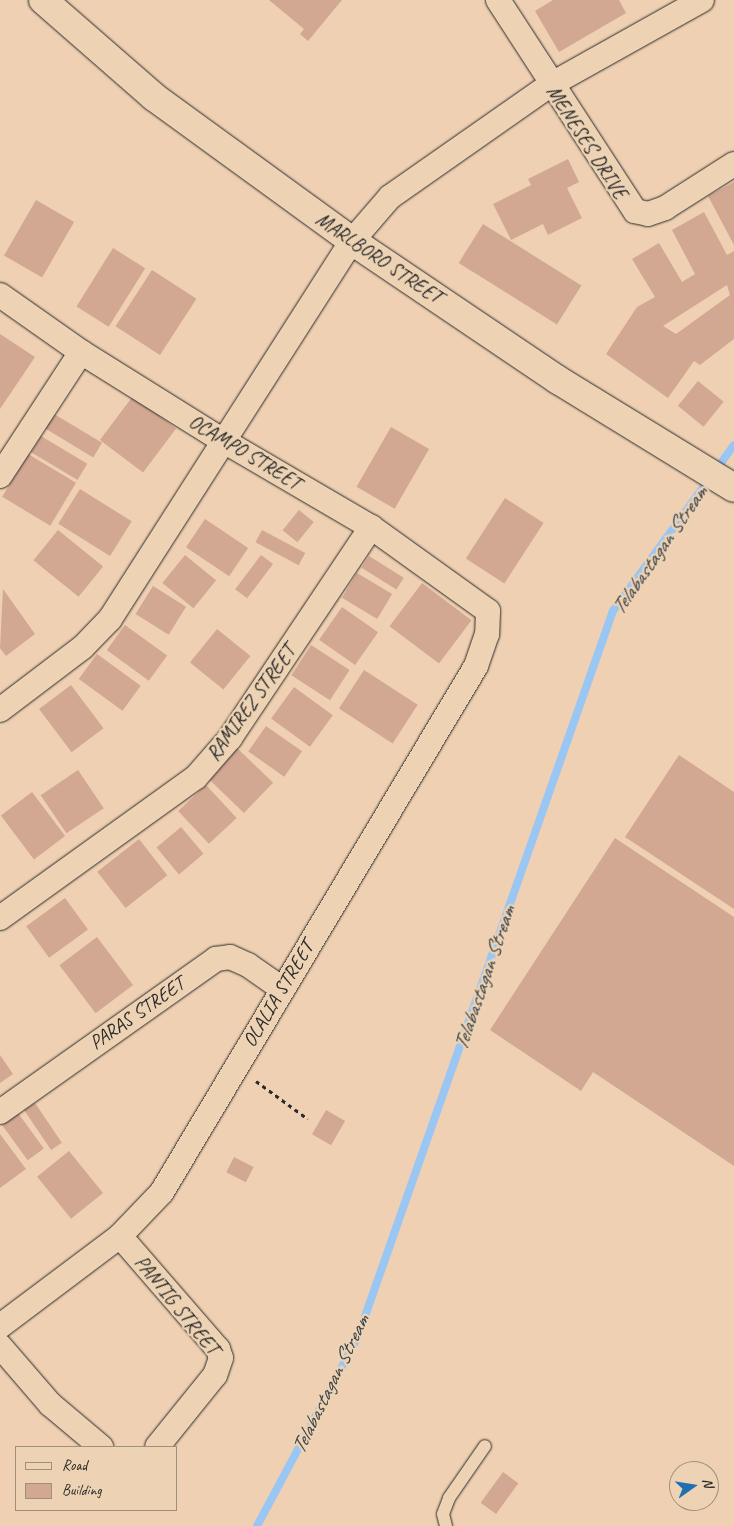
<!DOCTYPE html>
<html>
<head>
<meta charset="utf-8">
<style>
  body { margin:0 }
  #map { position:relative; width:734px; height:1526px; overflow:hidden; background:#efd0b2; font-family:Caveat,sans-serif }
  div>[style] { position:absolute }
  [style*='--x'] { left:calc(var(--x)*1px); top:calc(var(--y)*1px); width:calc(var(--w)*1px); rotate:calc(var(--a)*1deg) }
  .stream>* { height:8px; margin:-4px; padding:0 4px; transform-origin:4px; border-radius:4px; background:#9ac6f4 }
  .building>* { inset:0; background:#d2a892; transform-origin:0 0 }
  .path>* { height:3px; margin-top:-1.5px; transform-origin:0; background:repeating-linear-gradient(90deg,#2b2b2b 0 4px,transparent 0 8px) }
  .roads { filter:drop-shadow(0 0 1px #2b2b2b) drop-shadow(0 0 1px #2b2b2b) }
  .lane>* { height:12px; margin:-6px; padding:0 6px; transform-origin:6px; border-radius:6px; background:#edd3b4 }
  .street>* { height:24px; margin:-12px; padding:0 12px; transform-origin:12px; border-radius:12px; background:#edd3b4 }
  .secondary>* { height:28px; margin:-14px; padding:0 14px; transform-origin:14px; border-radius:14px; background:#edd3b4 }
  span { translate:-50% -50%; white-space:nowrap; text-align:center; line-height:1.15; -webkit-text-stroke:4.5px #edd3b4; paint-order:stroke }
  .street-label { font-size:20px; color:#2b2b2b }
  .water-label { font-size:21px; color:#3c4249; font-style:italic }
  .legend { position:absolute; left:15px; top:1446px; width:162px; height:65px; box-sizing:border-box; background:#edd3b4; border:1px solid #9f907d; margin:0; padding:6px 9px; list-style:none; font-size:15px; color:#2b2b2b }
  .legend li { display:flex; align-items:center; gap:10px; height:25px }
  .legend b { width:25px; border:1px solid #9f907d }
  .north { position:absolute; left:669px; top:1461px; width:50px; height:50px; box-sizing:border-box; background:#edd3b4; border:1px solid #9f907d; border-radius:50%; rotate:77deg; font-size:14px; font-weight:700; line-height:20px; text-align:center; color:#2b2b2b }
  .north::after { content:''; display:block; margin:auto; width:18px; height:22px; background:#1f6fb2; clip-path:polygon(50% 0,100% 100%,50% 72%,0 100%) }
</style>
</head>
<body>
<div id="map">
  <div class="stream">
    <div style="--x:257;--y:1526;--w:212;--a:-61.9"></div>
    <div style="--x:357;--y:1339;--w:772;--a:-70.63"></div>
    <div style="--x:613;--y:611;--w:205;--a:-53.9"></div>
  </div>
  <div class="building">
    <div style="clip-path:polygon(269px 0,342px 0,308px 41px,300px 34px,304px 29px)"></div>
    <div style="clip-path:polygon(553px 0,619px 0,626px 13px,559px 52px,535px 11px)"></div>
    <div style="clip-path:polygon(568px 159px,579px 182px,567px 188px,582px 218px,548px 235px,543px 224px,511px 240px,493px 204px,531px 185px,528px 179px)"></div>
    <div style="clip-path:polygon(734px 182px,734px 245px,708px 196px)"></div>
    <div style="left:36px;top:200px;width:44px;height:64px;rotate:30deg"></div>
    <div style="clip-path:polygon(evenodd,704px 212px,727px 255px,734px 251px,734px 339px,700px 365px,694px 361px,668px 398px,606px 354px,637px 307px,655px 297px,632px 259px,659px 243px,682px 282px,695px 274px,672px 230px,704px 212px,727px 285px,730px 295px,676px 334px,663px 326px,727px 285px)"></div>
    <div style="left:483px;top:224px;width:116px;height:46px;rotate:32deg"></div>
    <div style="left:113px;top:248px;width:38px;height:69px;rotate:32deg"></div>
    <div style="left:152px;top:270px;width:53px;height:67px;rotate:33deg"></div>
    <div style="clip-path:polygon(0 334px,35px 357px,0 409px)"></div>
    <div style="left:698px;top:381px;width:33px;height:32px;rotate:39deg"></div>
    <div style="left:133px;top:396px;width:54px;height:55px;rotate:37deg"></div>
    <div style="left:54px;top:414px;width:56px;height:17px;rotate:31deg"></div>
    <div style="left:391px;top:427px;width:44px;height:69px;rotate:30deg"></div>
    <div style="left:41px;top:436px;width:54px;height:19px;rotate:31deg"></div>
    <div style="left:28px;top:454px;width:56px;height:50px;rotate:31deg"></div>
    <div style="left:80px;top:489px;width:61px;height:41px;rotate:32deg"></div>
    <div style="left:505px;top:498px;width:46px;height:72px;rotate:33deg"></div>
    <div style="left:299px;top:510px;width:19px;height:26px;rotate:39deg"></div>
    <div style="left:205px;top:519px;width:52px;height:34px;rotate:34deg"></div>
    <div style="left:58px;top:530px;width:58px;height:39px;rotate:39deg"></div>
    <div style="left:262px;top:530px;width:49px;height:14px;rotate:28deg"></div>
    <div style="left:185px;top:555px;width:40px;height:36px;rotate:39deg"></div>
    <div style="left:261px;top:555px;width:15px;height:43px;rotate:37deg"></div>
    <div style="left:369px;top:556px;width:41px;height:14px;rotate:32deg"></div>
    <div style="left:357px;top:573px;width:41px;height:29px;rotate:31deg"></div>
    <div style="left:422px;top:583px;width:62px;height:54px;rotate:37deg"></div>
    <div style="left:153px;top:586px;width:39px;height:33px;rotate:32deg"></div>
    <div style="clip-path:polygon(3px 589px,35px 634px,6px 656px,0 648px)"></div>
    <div style="left:342px;top:607px;width:44px;height:40px;rotate:35deg"></div>
    <div style="left:125px;top:625px;width:52px;height:31px;rotate:36deg"></div>
    <div style="left:217px;top:629px;width:43px;height:43px;rotate:39deg"></div>
    <div style="left:311px;top:645px;width:46px;height:36px;rotate:33deg"></div>
    <div style="left:97px;top:654px;width:54px;height:31px;rotate:36deg"></div>
    <div style="left:364px;top:670px;width:64px;height:46px;rotate:33deg"></div>
    <div style="left:71px;top:685px;width:54px;height:40px;rotate:53deg"></div>
    <div style="left:294px;top:687px;width:48px;height:39px;rotate:36deg"></div>
    <div style="left:266px;top:726px;width:44px;height:31px;rotate:35deg"></div>
    <div style="left:235px;top:746px;width:53px;height:42px;rotate:44deg"></div>
    <div style="clip-path:polygon(679px 755px,734px 792px,734px 909px,625px 837px)"></div>
    <div style="left:78px;top:770px;width:46px;height:45px;rotate:56deg"></div>
    <div style="left:206px;top:785px;width:45px;height:38px;rotate:47deg"></div>
    <div style="left:32px;top:792px;width:55px;height:39px;rotate:53deg"></div>
    <div style="left:181px;top:827px;width:35px;height:32px;rotate:50deg"></div>
    <div style="clip-path:polygon(615px 838px,734px 917px,734px 1166px,593px 1072px,581px 1091px,490px 1030px)"></div>
    <div style="left:139px;top:839px;width:46px;height:53px;rotate:52deg"></div>
    <div style="left:65px;top:898px;width:39px;height:48px;rotate:54deg"></div>
    <div style="left:97px;top:937px;width:60px;height:47px;rotate:53deg"></div>
    <div style="clip-path:polygon(0 1055px,13px 1074px,0 1083px)"></div>
    <div style="left:35px;top:1103px;width:48px;height:13px;rotate:56deg"></div>
    <div style="left:326px;top:1110px;width:22px;height:28px;rotate:30deg"></div>
    <div style="left:18px;top:1113px;width:44px;height:20px;rotate:54deg"></div>
    <div style="clip-path:polygon(0 1134px,26px 1169px,0 1188px)"></div>
    <div style="left:69px;top:1151px;width:54px;height:41px;rotate:51deg"></div>
    <div style="left:234px;top:1157px;width:22px;height:17px;rotate:27deg"></div>
    <div style="left:503px;top:1472px;width:19px;height:38px;rotate:36deg"></div>
  </div>
  <div class="path">
    <div style="--x:256;--y:1081;--w:64;--a:36.2"></div>
  </div>
  <div class="roads">
    <div class="lane">
      <div style="--x:446;--y:1526;--w:12;--a:-104"></div>
      <div style="--x:443;--y:1514;--w:17;--a:-69"></div>
      <div style="--x:449;--y:1498;--w:63;--a:-55.3"></div>
    </div>
    <div class="street">
      <div style="--x:498;--y:0;--w:252;--a:57"></div>
      <div style="--x:635;--y:211;--w:13;--a:13"></div>
      <div style="--x:648;--y:214;--w:18;--a:-19"></div>
      <div style="--x:665;--y:208;--w:82;--a:-32.5"></div>
      <div style="--x:0;--y:295;--w:99;--a:35.1"></div>
      <div style="--x:81;--y:352;--w:166;--a:32"></div>
      <div style="--x:222;--y:440;--w:173;--a:30.3"></div>
      <div style="--x:371;--y:527;--w:144;--a:35.7"></div>
      <div style="--x:488;--y:611;--w:23;--a:92"></div>
      <div style="--x:487;--y:634;--w:34;--a:109"></div>
      <div style="--x:476;--y:666;--w:613;--a:120.84"></div>
      <div style="--x:162;--y:1192;--w:61;--a:133.7"></div>
      <div style="--x:120;--y:1236;--w:150;--a:143.1"></div>
      <div style="--x:0;--y:476;--w:148;--a:-56.8"></div>
      <div style="--x:0;--y:710;--w:104;--a:-37.2"></div>
      <div style="--x:83;--y:647;--w:39;--a:-46"></div>
      <div style="--x:110;--y:619;--w:449;--a:-57.4"></div>
      <div style="--x:352;--y:241;--w:58;--a:-49.2"></div>
      <div style="--x:390;--y:197;--w:195;--a:-35"></div>
      <div style="--x:550;--y:85;--w:174;--a:-29.2"></div>
      <div style="--x:0;--y:918;--w:241;--a:-35.7"></div>
      <div style="--x:196;--y:777;--w:52;--a:-48.9"></div>
      <div style="--x:230;--y:738;--w:254;--a:-56.2"></div>
      <div style="--x:0;--y:1112;--w:265;--a:-35.3"></div>
      <div style="--x:216;--y:959;--w:14;--a:-8"></div>
      <div style="--x:230;--y:957;--w:20;--a:24"></div>
      <div style="--x:248;--y:965;--w:40;--a:34.9"></div>
      <div style="--x:120;--y:1236;--w:150;--a:49.1"></div>
      <div style="--x:218;--y:1349;--w:9;--a:72"></div>
      <div style="--x:221;--y:1358;--w:18;--a:109"></div>
      <div style="--x:215;--y:1375;--w:92;--a:128.9"></div>
      <div style="--x:0;--y:1346;--w:77;--a:49.2"></div>
      <div style="--x:50;--y:1404;--w:67;--a:40.1"></div>
    </div>
    <div class="secondary">
      <div style="--x:43;--y:0;--w:147;--a:41.1"></div>
      <div style="--x:154;--y:97;--w:245;--a:36"></div>
      <div style="--x:352;--y:241;--w:249;--a:34"></div>
      <div style="--x:558;--y:380;--w:206;--a:31.5"></div>
    </div>
  </div>
  <div class="street-label">
    <span style="left:587px;top:142px;rotate:57deg">MENESES DRIVE</span>
    <span style="left:379px;top:258px;rotate:34deg">MARLBORO STREET</span>
    <span style="left:245px;top:452px;rotate:31deg">OCAMPO STREET</span>
    <span style="left:251px;top:703px;rotate:-54deg">RAMIREZ STREET</span>
    <span style="left:278px;top:994px;rotate:-59deg">OLALIA STREET</span>
    <span style="left:137px;top:1013px;rotate:-35deg">PARAS STREET</span>
    <span style="left:177px;top:1305px;rotate:51deg">PANTIG STREET</span>
  </div>
  <div class="water-label">
    <span style="left:659px;top:550px;rotate:-55deg">Telabastagan Stream</span>
    <span style="left:484px;top:978px;rotate:-71deg">Telabastagan Stream</span>
    <span style="left:330px;top:1384px;rotate:-64deg">Telabastagan Stream</span>
  </div>
  <ul class="legend">
  <li><b style="height:6px;background:#edd3b4"></b>Road</li>
  <li><b style="height:14px;background:#d2a892"></b>Building</li>
  </ul>
  <div class="north">N</div>
</div>
</body>
</html>
